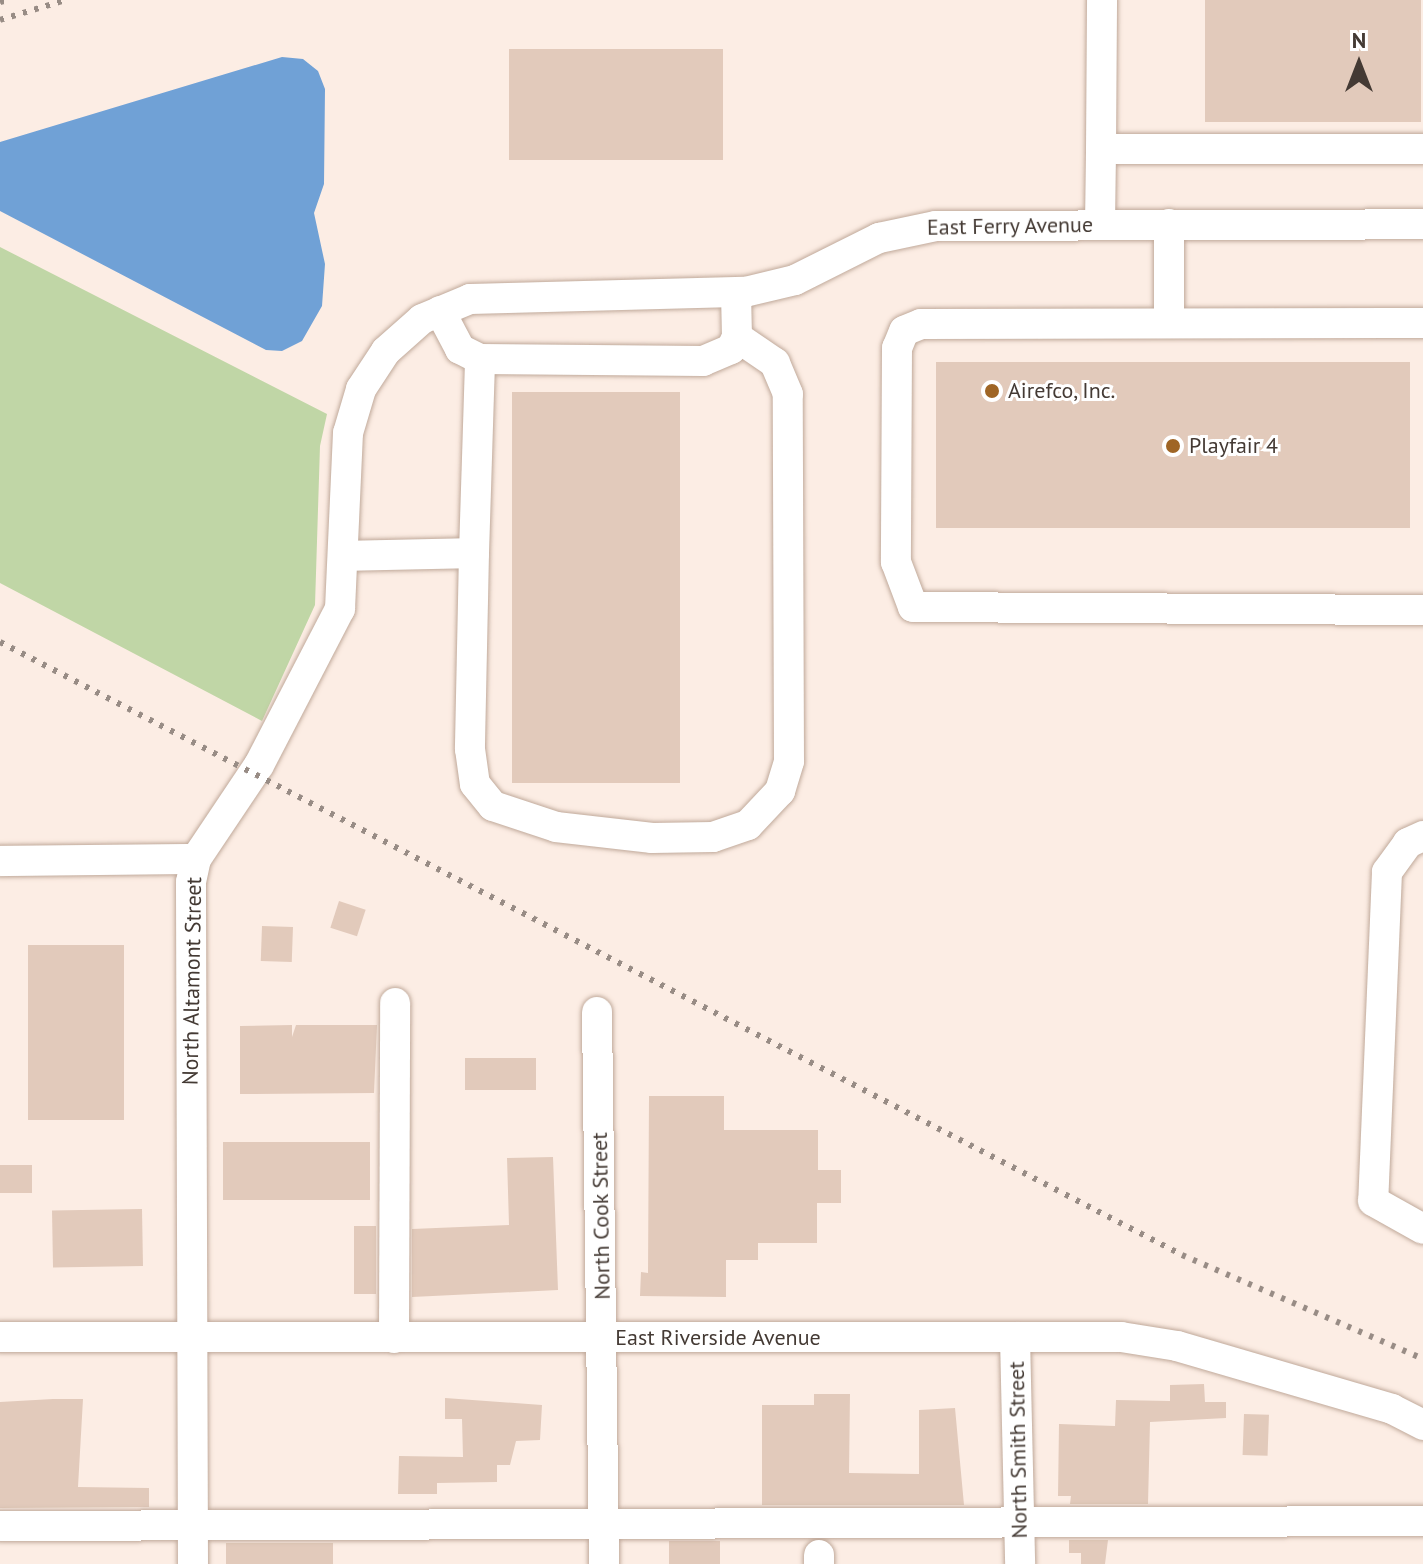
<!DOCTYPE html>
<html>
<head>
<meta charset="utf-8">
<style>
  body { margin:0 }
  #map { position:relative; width:1423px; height:1564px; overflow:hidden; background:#fcede4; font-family:"PT Sans",sans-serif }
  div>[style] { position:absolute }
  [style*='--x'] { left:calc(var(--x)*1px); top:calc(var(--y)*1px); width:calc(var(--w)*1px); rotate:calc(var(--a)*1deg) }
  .green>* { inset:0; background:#c0d6a6 }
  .water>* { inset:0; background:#70a1d6 }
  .building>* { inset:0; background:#e2cabb; transform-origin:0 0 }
  .roads { filter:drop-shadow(0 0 2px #c0a99a) drop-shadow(0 0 2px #c0a99a) }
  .minor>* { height:30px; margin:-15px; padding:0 15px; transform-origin:15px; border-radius:15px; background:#fff }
  .rail>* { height:6px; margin-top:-3px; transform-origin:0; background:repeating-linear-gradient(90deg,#988c85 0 4px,transparent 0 12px) }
  .dots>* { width:22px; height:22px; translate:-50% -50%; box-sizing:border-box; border:4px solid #fff; border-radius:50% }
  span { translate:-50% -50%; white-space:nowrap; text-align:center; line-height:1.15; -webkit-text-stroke:6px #fff; paint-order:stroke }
  .street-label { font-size:22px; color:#443a34 }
  .poi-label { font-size:22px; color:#443a34 }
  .left { translate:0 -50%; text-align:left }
  .north { position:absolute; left:1319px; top:24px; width:80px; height:80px; -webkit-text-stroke:6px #fff; paint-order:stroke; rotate:0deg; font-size:22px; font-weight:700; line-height:32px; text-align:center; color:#443a34 }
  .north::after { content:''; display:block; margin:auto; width:28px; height:36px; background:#443a34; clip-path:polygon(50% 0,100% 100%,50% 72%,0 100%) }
</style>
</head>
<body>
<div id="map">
  <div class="green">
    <div style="clip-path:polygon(0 247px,327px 414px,320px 446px,315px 605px,262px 721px,0 583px)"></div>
  </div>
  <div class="water">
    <div style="clip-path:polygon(282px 57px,303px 59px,318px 71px,325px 89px,324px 184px,314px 213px,325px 264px,322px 306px,302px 341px,282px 351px,266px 350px,0 211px,0 142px)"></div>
  </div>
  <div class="building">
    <div style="left:1205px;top:0;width:216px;height:122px"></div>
    <div style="left:509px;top:49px;width:214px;height:111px"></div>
    <div style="left:936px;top:362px;width:474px;height:166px"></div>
    <div style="left:512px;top:392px;width:168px;height:391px"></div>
    <div style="left:339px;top:901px;width:28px;height:28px;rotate:18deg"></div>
    <div style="left:262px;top:926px;width:31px;height:35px;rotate:2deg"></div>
    <div style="left:28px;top:945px;width:96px;height:175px"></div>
    <div style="clip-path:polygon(292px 1025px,292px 1037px,296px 1025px,377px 1025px,374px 1093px,240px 1094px,240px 1026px)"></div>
    <div style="left:465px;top:1058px;width:71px;height:32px"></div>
    <div style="clip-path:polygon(649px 1096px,724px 1096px,724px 1130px,818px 1130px,818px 1170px,841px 1170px,841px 1203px,817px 1203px,817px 1243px,758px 1243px,758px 1260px,726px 1260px,726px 1297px,640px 1296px,641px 1272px,648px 1273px)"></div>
    <div style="left:370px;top:1142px;width:58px;height:147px;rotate:90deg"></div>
    <div style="clip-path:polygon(553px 1157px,558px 1290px,412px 1297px,412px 1229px,509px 1225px,507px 1158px)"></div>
    <div style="left:0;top:1165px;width:32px;height:28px"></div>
    <div style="left:142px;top:1209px;width:57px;height:90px;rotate:89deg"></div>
    <div style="left:354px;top:1226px;width:22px;height:68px"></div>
    <div style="clip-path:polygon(1204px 1384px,1205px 1402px,1226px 1402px,1226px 1418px,1150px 1422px,1148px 1504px,1070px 1504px,1071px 1496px,1058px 1496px,1059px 1424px,1115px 1426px,1116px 1400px,1170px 1401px,1170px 1385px)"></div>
    <div style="clip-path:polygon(814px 1394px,850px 1394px,849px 1473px,919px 1474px,919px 1410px,955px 1408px,964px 1505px,762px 1505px,762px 1405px,814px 1405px)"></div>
    <div style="clip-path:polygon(445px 1398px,542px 1405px,540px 1440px,516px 1441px,510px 1465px,497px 1465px,497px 1482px,437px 1483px,437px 1494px,398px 1494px,399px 1456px,463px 1457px,462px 1419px,445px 1419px)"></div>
    <div style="clip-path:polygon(53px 1399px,83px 1399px,78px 1487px,149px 1488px,149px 1507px,0 1508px,0 1402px)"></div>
    <div style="left:1244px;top:1414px;width:25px;height:41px;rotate:2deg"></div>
    <div style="clip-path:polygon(1069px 1540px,1108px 1540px,1105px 1564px,1081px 1564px,1081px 1553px,1069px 1553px)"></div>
    <div style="left:720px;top:1541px;width:23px;height:51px;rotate:90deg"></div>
    <div style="left:226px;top:1543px;width:107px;height:21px"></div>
  </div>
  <div class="roads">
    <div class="minor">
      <div style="--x:1101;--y:149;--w:149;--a:-89.6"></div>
      <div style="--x:1100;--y:224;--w:75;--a:-89.2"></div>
      <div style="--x:1101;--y:149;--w:322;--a:0"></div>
      <div style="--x:1169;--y:224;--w:99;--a:90"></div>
      <div style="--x:440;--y:311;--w:43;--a:62.2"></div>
      <div style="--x:460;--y:349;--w:22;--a:27"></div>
      <div style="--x:480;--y:359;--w:223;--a:0.5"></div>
      <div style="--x:703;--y:361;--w:30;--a:-23"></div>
      <div style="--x:731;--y:349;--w:13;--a:-63"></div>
      <div style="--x:737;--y:337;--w:44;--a:-91.3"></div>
      <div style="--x:1423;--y:323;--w:502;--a:179.89"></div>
      <div style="--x:921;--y:324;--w:18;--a:158"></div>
      <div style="--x:904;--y:331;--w:18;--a:112"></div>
      <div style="--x:897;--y:348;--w:214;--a:90.3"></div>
      <div style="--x:896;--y:562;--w:48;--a:69.3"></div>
      <div style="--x:913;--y:607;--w:510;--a:0.34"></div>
      <div style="--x:474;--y:553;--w:196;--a:91.2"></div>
      <div style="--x:470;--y:749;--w:35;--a:82"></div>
      <div style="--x:475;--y:784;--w:28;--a:51"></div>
      <div style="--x:493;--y:806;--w:66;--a:18.4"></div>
      <div style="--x:556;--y:827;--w:97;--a:6.5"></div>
      <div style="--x:652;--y:838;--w:61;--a:-0.9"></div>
      <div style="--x:713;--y:837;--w:37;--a:-19"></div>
      <div style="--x:748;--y:825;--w:47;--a:-46.7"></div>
      <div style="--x:780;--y:791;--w:31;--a:-73"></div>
      <div style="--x:789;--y:761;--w:367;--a:-90.2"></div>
      <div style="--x:788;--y:394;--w:34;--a:-113"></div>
      <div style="--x:775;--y:363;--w:46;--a:-145.6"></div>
      <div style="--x:344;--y:556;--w:130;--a:-1.3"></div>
      <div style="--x:474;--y:553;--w:194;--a:-88.2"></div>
      <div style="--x:1423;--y:836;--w:17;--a:155"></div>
      <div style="--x:1408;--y:843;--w:36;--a:126"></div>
      <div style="--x:1387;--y:872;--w:329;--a:92.4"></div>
      <div style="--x:1373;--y:1201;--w:57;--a:29.2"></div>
      <div style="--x:0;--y:861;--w:196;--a:-0.6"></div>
      <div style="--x:597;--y:1012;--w:552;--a:89.27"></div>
      <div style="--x:0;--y:1337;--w:1121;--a:0"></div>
      <div style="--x:1121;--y:1337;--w:57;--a:9.1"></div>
      <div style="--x:1177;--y:1346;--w:224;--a:16.3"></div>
      <div style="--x:1392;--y:1409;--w:35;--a:27"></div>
      <div style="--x:1015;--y:1337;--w:227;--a:88.7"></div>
      <div style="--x:394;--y:1338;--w:335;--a:-89.8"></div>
      <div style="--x:0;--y:1526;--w:1423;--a:-0.2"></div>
      <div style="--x:819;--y:1555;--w:9;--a:90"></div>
      <div style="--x:193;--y:1564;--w:682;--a:-90.17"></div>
      <div style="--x:191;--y:882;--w:24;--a:-78"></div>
      <div style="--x:196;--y:859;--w:113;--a:-56.2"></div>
      <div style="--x:259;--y:765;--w:176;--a:-62.6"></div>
      <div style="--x:340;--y:609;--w:176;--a:-87.4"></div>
      <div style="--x:348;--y:433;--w:46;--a:-73.5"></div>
      <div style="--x:361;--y:389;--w:45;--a:-56.7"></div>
      <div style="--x:386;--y:351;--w:48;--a:-41.6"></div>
      <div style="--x:422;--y:319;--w:52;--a:-22.6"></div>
      <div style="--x:470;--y:299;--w:275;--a:-1.5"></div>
      <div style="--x:745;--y:292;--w:51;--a:-13.5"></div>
      <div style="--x:795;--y:280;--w:94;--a:-26.6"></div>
      <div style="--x:879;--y:238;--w:58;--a:-11.9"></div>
      <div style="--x:936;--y:226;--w:487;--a:-0.2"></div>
    </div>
  </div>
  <div class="rail">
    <div style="--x:0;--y:2;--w:8;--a:-14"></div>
    <div style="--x:0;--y:20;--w:69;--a:-16.9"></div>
    <div style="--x:0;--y:642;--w:1332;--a:27.41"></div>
    <div style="--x:1182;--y:1255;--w:262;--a:23.3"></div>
  </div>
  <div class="dots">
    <div style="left:992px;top:391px;background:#9f6525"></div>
    <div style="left:1173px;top:446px;background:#9f6525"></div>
  </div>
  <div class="street-label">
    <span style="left:1010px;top:226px;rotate:-1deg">East Ferry Avenue</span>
    <span style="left:192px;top:981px;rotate:-89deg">North Altamont Street</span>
    <span style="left:601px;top:1216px;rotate:-91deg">North Cook Street</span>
    <span style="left:718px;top:1338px">East Riverside Avenue</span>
    <span style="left:1018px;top:1450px;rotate:-91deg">North Smith Street</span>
  </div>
  <div class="poi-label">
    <span class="left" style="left:1008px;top:391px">Airefco, Inc.</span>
    <span class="left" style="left:1189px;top:446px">Playfair 4</span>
  </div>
  <div class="north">N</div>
</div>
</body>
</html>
